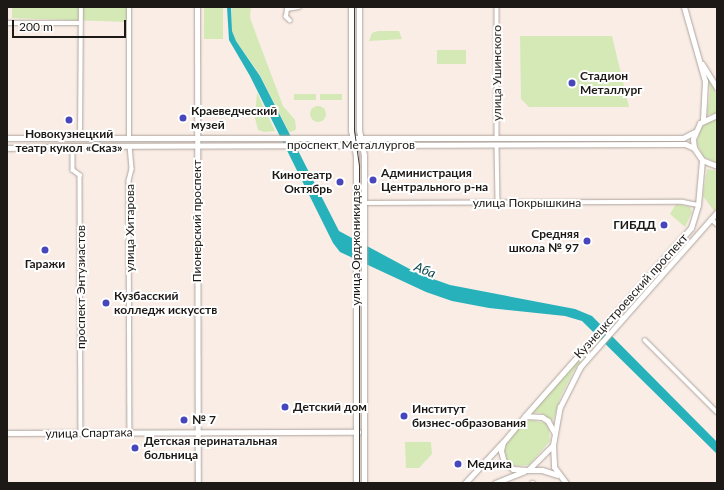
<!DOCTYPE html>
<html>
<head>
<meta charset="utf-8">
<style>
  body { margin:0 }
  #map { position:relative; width:724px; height:490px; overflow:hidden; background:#f9ede6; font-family:Lato,sans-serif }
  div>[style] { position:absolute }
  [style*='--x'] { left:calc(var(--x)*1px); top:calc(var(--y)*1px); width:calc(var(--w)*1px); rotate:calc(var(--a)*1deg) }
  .green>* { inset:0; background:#d4e9b5; transform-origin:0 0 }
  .round { border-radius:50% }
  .water>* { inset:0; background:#27b2bb }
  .roads { filter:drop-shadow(0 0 1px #afa49d) drop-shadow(0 0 1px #afa49d) }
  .street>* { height:3.5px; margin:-1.75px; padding:0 1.75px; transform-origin:1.75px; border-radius:1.75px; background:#fff }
  .secondary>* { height:5px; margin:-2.5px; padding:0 2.5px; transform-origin:2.5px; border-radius:2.5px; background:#fff }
  .tram>* { height:1px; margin:-0.5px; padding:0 0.5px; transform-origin:0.5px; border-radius:0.5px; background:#403b38 }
  .dots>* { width:11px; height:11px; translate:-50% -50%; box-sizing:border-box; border:2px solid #fff; border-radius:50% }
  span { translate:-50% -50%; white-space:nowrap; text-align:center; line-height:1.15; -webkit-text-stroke:4px #fff; paint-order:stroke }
  .street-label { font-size:12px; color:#1d1916 }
  .poi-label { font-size:12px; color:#1d1916; font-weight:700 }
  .left { translate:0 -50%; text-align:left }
  .right { translate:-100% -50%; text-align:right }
  .water-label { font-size:13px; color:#0a4549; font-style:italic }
  .frame { position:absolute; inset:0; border:8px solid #1d1916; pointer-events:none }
  .scale { position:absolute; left:12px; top:20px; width:114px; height:18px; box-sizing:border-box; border:2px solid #1d1916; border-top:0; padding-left:5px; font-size:12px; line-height:14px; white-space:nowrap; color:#1d1916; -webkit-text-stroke:3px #fff; paint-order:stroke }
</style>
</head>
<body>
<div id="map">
  <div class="green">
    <div style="clip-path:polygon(12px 7px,127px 7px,127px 22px,12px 18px)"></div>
    <div style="left:204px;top:7px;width:19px;height:32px"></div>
    <div style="clip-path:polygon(232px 7px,251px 7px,250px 18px,283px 106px,295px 120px,296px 129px,294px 131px,289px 132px,260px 75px,236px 41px,232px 31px)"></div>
    <div style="clip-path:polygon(378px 31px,399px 31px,402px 39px,369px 41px,372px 33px)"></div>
    <div style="clip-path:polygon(520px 36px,612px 36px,629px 107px,529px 107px,521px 99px)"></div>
    <div style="left:437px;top:50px;width:29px;height:14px"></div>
    <div style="clip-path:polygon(708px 77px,717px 96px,717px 113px,707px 115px,710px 91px)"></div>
    <div style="clip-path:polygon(257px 93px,275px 131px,264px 132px,258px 130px,255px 118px)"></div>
    <div style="left:294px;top:94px;width:22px;height:6px"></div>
    <div style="left:320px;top:94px;width:22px;height:6px"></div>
    <div class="round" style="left:310px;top:106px;width:16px;height:16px"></div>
    <div style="clip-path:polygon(717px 119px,717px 162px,715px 162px,703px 156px,697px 143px,701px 128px,706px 123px)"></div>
    <div style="clip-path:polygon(707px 169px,717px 171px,717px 208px,714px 211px,703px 196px)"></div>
    <div style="clip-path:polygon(676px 204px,690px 207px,692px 212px,685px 227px,670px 214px)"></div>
    <div style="clip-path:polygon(584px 352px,586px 354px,573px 372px,560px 398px,553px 421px,541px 413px,532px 412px)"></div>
    <div style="clip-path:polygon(530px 420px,545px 423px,549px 430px,550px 441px,529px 465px,516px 466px,507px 460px,504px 447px,525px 421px)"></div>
    <div style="clip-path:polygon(405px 442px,431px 442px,432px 454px,419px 468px,406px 468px)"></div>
  </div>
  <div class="water">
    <div style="clip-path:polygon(227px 7px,231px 7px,232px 31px,236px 41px,260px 76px,339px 231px,419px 274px,450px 285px,575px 309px,592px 316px,717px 442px,717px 454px,582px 321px,565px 316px,489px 308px,452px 301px,426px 292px,340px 252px,333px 243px,250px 76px,229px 40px)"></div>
  </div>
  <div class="roads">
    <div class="street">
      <div style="--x:497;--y:7;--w:131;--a:90"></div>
      <div style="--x:290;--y:21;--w:6;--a:-135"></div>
      <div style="--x:286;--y:17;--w:8;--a:-83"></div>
      <div style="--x:287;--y:9;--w:12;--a:-9"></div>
      <div style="--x:7;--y:23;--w:73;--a:0"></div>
      <div style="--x:80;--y:138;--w:131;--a:-89.6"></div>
      <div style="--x:129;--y:138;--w:131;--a:-90"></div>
      <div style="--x:497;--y:145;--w:58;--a:89"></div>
      <div style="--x:73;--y:146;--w:24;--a:90"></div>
      <div style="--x:73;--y:170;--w:9;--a:36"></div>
      <div style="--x:80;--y:175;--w:258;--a:89.8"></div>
      <div style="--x:130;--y:146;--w:23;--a:85"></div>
      <div style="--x:132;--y:169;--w:12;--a:104"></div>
      <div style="--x:129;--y:181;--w:251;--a:89.8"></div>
      <div style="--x:356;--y:203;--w:327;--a:-0.2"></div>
      <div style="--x:683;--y:202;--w:15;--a:11"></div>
      <div style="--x:711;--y:219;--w:8;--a:40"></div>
      <div style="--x:645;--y:340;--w:102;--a:45"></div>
      <div style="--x:532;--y:483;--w:1;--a:0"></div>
    </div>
    <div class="secondary">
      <div style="--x:197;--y:7;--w:476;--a:89.9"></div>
      <div style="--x:351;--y:7;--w:123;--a:90"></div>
      <div style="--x:351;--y:130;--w:25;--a:79"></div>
      <div style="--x:356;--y:155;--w:328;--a:90"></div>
      <div style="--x:359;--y:7;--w:123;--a:90"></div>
      <div style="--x:359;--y:130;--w:25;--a:79"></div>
      <div style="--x:364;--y:155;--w:328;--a:90"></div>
      <div style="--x:684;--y:7;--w:77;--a:74.2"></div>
      <div style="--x:705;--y:81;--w:39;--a:93"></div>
      <div style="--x:702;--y:64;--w:28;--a:58"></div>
      <div style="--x:717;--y:115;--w:19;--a:155"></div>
      <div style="--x:700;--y:123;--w:17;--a:114"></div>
      <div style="--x:693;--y:139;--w:9;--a:84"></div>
      <div style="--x:694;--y:148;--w:14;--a:56"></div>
      <div style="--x:702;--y:160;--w:16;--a:22"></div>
      <div style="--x:7;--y:138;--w:676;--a:0"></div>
      <div style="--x:683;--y:138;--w:13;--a:-27"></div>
      <div style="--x:7;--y:148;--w:66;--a:-1.7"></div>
      <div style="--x:73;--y:146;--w:612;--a:-0.19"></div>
      <div style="--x:685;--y:144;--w:10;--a:24"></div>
      <div style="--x:525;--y:416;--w:251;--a:-48.6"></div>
      <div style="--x:691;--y:228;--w:24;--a:-73"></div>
      <div style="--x:698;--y:205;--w:45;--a:-84.9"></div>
      <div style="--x:554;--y:432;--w:13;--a:-119"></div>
      <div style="--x:548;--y:421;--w:7;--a:-146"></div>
      <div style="--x:542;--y:417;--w:17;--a:-177"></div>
      <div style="--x:525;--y:416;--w:34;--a:130"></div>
      <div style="--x:503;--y:442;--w:9;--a:103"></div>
      <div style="--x:501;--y:451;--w:11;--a:75"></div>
      <div style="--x:504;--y:462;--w:11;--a:38"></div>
      <div style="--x:513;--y:469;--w:15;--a:4"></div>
      <div style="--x:528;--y:470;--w:35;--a:-45"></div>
      <div style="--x:553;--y:445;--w:39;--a:-80"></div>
      <div style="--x:560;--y:407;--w:45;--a:-63.4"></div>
      <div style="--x:580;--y:367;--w:207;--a:-48.5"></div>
      <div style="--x:7;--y:433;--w:351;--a:-0.2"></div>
      <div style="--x:553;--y:445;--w:22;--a:87"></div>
      <div style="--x:554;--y:467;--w:20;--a:53"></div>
      <div style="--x:528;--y:470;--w:14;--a:0"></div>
      <div style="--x:542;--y:470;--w:16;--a:18"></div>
      <div style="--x:465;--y:483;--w:54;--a:-47.2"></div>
      <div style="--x:495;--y:483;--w:31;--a:-22"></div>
    </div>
  </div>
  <div class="tram">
    <div style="--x:354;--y:7;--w:123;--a:90"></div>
    <div style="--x:354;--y:130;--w:37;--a:82"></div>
    <div style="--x:359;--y:167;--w:316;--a:90"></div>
  </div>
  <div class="dots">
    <div style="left:572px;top:83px;background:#4846bc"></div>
    <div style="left:183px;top:118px;background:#4846bc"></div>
    <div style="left:69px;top:120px;background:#4846bc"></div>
    <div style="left:373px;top:180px;background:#4846bc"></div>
    <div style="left:340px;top:182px;background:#4846bc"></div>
    <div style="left:664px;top:225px;background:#4846bc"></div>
    <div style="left:587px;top:241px;background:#4846bc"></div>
    <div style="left:45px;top:250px;background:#4846bc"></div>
    <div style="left:106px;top:303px;background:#4846bc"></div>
    <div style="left:285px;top:407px;background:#4846bc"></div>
    <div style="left:404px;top:416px;background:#4846bc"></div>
    <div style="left:184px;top:420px;background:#4846bc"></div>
    <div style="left:135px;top:448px;background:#4846bc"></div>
    <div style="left:458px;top:464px;background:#4846bc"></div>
  </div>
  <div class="street-label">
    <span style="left:497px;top:73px;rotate:-90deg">улица Ушинского</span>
    <span style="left:351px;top:145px">проспект Металлургов</span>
    <span style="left:527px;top:203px">улица Покрышкина</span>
    <span style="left:197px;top:221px;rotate:-90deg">Пионерский проспект</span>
    <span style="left:130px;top:228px;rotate:-90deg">улица Хитарова</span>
    <span style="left:356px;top:245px;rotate:-90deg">улица Орджоникидзе</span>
    <span style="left:81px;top:287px;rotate:-90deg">проспект Энтузиастов</span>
    <span style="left:631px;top:296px;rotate:-48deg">Кузнецкстроевский проспект</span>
    <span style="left:89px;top:433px;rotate:-1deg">улица Спартака</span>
  </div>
  <div class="poi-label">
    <span class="left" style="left:580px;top:83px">Стадион<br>Металлург</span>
    <span class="left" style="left:191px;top:118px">Краеведческий<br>музей</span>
    <span style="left:69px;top:141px">Новокузнецкий<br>театр кукол «Сказ»</span>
    <span class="left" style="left:381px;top:180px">Администрация<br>Центрального р-на</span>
    <span class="right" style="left:332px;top:182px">Кинотеатр<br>Октябрь</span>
    <span class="right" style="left:656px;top:225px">ГИБДД</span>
    <span class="right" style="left:579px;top:241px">Средняя<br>школа № 97</span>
    <span style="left:45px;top:264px">Гаражи</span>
    <span class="left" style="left:114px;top:303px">Кузбасский<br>колледж искусств</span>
    <span class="left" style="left:293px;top:407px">Детский дом</span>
    <span class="left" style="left:412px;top:416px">Институт<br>бизнес-образования</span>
    <span class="left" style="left:192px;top:420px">№ 7</span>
    <span class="left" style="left:144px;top:448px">Детская перинатальная<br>больница</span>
    <span class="left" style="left:467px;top:464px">Медика</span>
  </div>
  <div class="water-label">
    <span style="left:425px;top:270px;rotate:21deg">Аба</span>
  </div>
  <div class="frame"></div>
  <div class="scale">200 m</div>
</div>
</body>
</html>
